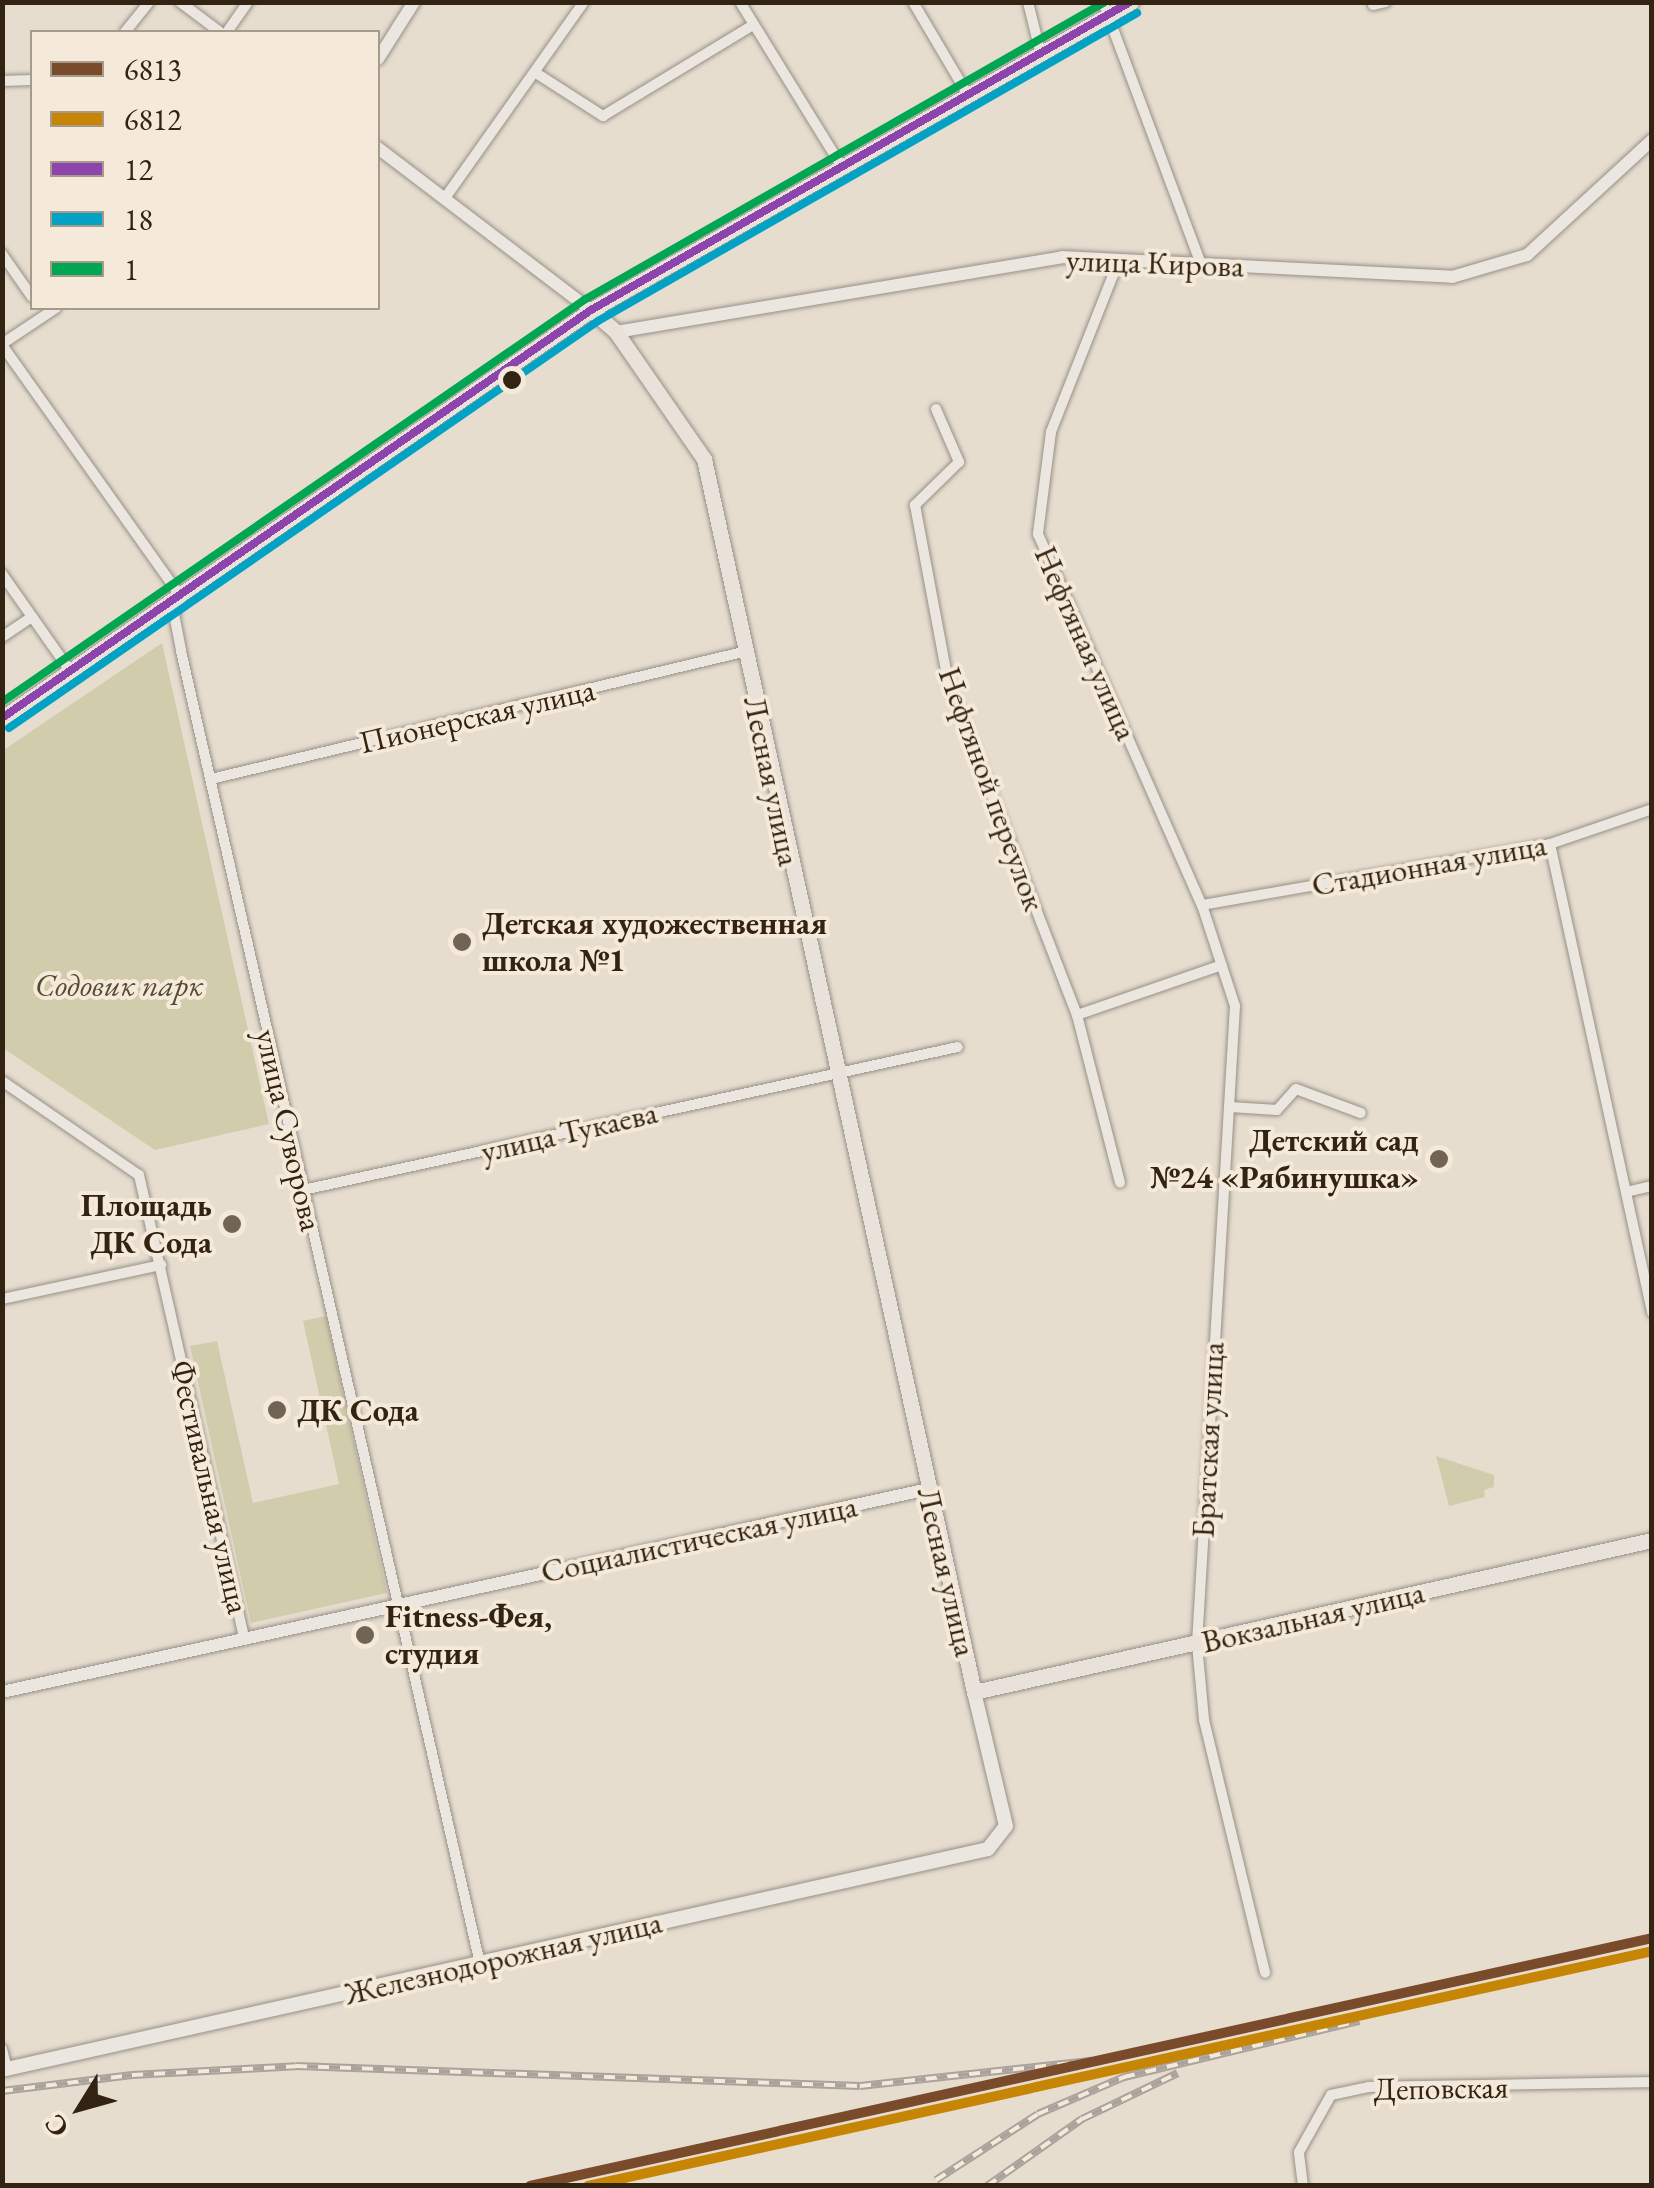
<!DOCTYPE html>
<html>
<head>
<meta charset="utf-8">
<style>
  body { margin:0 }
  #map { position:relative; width:1654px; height:2188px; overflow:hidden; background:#e6ddcf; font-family:"EB Garamond",serif }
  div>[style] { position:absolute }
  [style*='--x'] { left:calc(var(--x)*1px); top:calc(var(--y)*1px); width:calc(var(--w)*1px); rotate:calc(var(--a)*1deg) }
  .green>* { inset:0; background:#d1ccac }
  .roads { filter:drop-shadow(0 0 2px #979086) drop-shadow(0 0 2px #979086) }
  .minor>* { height:10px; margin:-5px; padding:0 5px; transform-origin:5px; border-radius:5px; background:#ebe6df }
  .tertiary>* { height:12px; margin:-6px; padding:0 6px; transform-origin:6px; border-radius:6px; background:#ebe6df }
  .secondary>* { height:14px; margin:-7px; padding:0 7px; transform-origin:7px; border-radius:7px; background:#ebe6df }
  .primary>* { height:15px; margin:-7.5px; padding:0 7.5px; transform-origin:7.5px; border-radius:7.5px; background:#e8e2da }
  .rail>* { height:8px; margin-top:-4px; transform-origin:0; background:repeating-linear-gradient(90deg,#f5ead9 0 11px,#a9a39c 0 22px); box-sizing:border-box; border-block:2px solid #a9a39c }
  .bus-1>* { height:8px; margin:-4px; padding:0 4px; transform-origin:4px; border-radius:4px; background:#8e44ad }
  .bus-2>* { height:8px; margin:-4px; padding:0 4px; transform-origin:4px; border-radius:4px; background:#02a2c5 }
  .bus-3>* { height:8px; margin:-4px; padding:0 4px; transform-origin:4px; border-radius:4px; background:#00a651 }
  .rail-1>* { height:10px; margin:-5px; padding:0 5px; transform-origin:5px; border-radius:5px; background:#7a4b2a }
  .rail-2>* { height:10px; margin:-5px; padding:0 5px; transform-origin:5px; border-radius:5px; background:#c68505 }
  .dots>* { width:28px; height:28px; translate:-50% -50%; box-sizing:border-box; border:5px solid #f5ead9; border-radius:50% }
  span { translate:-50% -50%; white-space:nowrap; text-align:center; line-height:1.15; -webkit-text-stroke:8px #f5ead9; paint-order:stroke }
  .street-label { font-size:32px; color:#322313 }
  .poi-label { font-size:32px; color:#322313; font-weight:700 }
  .left { translate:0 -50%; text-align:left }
  .right { translate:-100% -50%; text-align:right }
  .park-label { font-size:32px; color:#564a32; font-style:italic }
  .frame { position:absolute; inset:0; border:5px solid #322313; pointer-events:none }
  .legend { position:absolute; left:30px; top:30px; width:350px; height:280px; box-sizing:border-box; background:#f5ead9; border:2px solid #a79a8a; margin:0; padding:12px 18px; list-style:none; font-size:30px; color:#322313 }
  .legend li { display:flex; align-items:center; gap:20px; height:50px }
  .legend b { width:50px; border:2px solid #a79a8a }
  .north { position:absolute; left:30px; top:2058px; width:100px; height:100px; -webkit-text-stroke:8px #f5ead9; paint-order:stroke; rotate:233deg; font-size:28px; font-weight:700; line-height:40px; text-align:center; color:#322313 }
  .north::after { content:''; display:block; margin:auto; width:35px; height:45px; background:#322313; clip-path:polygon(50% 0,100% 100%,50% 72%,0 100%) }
</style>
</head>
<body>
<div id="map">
  <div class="green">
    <div style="clip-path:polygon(162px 643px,269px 1124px,155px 1150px,3px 1048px,2px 751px)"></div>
    <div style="clip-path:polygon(326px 1316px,387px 1593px,251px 1623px,190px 1346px,217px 1341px,253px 1503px,339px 1484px,303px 1321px)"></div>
    <div style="clip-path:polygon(1436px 1456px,1494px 1475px,1494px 1487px,1484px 1490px,1485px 1497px,1449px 1506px)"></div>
  </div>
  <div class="roads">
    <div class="minor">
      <div style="--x:180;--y:2;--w:50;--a:36.9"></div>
      <div style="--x:740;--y:2;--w:190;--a:58.3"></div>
      <div style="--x:913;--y:2;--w:108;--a:59.4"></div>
      <div style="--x:1028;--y:2;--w:50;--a:76.2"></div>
      <div style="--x:1103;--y:2;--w:280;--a:69.5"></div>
      <div style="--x:1373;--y:5;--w:13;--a:-13"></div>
      <div style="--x:125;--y:32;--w:38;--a:-51"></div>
      <div style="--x:227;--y:32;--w:37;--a:-55"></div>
      <div style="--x:536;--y:73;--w:80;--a:32.7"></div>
      <div style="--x:603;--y:116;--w:175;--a:-31.2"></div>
      <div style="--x:2;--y:81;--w:30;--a:-2"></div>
      <div style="--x:445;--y:198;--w:240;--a:-54.7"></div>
      <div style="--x:2;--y:254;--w:52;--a:55.1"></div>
      <div style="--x:1119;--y:260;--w:185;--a:111.6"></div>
      <div style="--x:1051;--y:432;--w:103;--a:97.3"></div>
      <div style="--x:1038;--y:534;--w:406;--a:66.2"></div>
      <div style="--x:1202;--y:905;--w:106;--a:71.9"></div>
      <div style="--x:1235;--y:1006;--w:639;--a:93.41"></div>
      <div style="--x:1197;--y:1644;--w:76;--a:84.7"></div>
      <div style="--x:1204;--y:1720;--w:260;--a:76.4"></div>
      <div style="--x:2;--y:344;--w:65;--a:-33.7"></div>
      <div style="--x:2;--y:345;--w:309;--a:54.6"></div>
      <div style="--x:181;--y:597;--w:18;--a:112"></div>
      <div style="--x:174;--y:614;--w:38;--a:79"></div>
      <div style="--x:181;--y:651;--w:1347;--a:77.17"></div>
      <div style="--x:936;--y:409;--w:58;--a:66.5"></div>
      <div style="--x:959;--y:462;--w:62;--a:135.7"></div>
      <div style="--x:915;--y:505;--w:179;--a:79.4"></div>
      <div style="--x:948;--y:681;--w:358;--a:68.9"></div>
      <div style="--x:1077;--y:1015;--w:173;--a:75.6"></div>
      <div style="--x:2;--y:574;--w:120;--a:54.9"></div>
      <div style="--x:2;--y:637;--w:36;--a:-34"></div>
      <div style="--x:211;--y:779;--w:547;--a:-13.43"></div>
      <div style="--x:1550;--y:844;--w:480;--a:77.7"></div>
      <div style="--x:1202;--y:905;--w:353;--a:-9.9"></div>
      <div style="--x:1550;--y:844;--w:108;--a:-18.9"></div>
      <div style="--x:1077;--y:1015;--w:153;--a:-19"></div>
      <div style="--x:2;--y:1081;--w:166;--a:34.5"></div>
      <div style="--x:139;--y:1175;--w:476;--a:77.2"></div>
      <div style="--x:1230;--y:1107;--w:47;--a:3.7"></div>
      <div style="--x:1277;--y:1110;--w:28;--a:-48"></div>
      <div style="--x:1296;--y:1089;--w:69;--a:20.3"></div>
      <div style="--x:303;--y:1190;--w:670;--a:-12.32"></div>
      <div style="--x:1626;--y:1192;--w:27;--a:-13"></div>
      <div style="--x:2;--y:1299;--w:163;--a:-12.1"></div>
      <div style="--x:2;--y:2049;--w:21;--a:76"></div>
      <div style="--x:1303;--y:2186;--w:34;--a:-97"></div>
      <div style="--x:1299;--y:2152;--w:65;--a:-60.7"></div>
      <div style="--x:1331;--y:2095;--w:39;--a:-12"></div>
      <div style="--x:1369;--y:2087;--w:283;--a:-1"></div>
    </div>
    <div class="tertiary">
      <div style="--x:378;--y:59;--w:67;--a:-57.7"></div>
      <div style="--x:378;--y:148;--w:268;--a:37.3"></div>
      <div style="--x:616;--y:332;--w:452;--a:-9.5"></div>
      <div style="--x:1062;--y:257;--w:391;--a:2.9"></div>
      <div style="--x:1452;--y:277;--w:78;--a:-16.3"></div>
      <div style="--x:1527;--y:255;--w:170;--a:-42.6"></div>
      <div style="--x:2;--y:1692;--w:948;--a:-12.36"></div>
    </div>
    <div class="secondary">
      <div style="--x:2;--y:2070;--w:1010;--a:-12.63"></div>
      <div style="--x:988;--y:1849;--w:29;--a:-52"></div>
      <div style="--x:1006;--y:1826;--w:138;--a:-103.4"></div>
    </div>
    <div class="primary">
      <div style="--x:591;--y:310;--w:33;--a:41"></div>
      <div style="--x:616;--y:332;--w:155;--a:55.3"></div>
      <div style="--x:704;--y:459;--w:1262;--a:77.65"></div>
      <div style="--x:974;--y:1692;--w:695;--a:-12.64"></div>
      <div style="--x:2;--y:718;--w:717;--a:-34.71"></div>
      <div style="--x:591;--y:310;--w:622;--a:-29.7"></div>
    </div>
  </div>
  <div class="rail">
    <div style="--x:2;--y:2091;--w:131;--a:-7"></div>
    <div style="--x:132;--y:2075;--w:164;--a:-3.1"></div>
    <div style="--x:296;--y:2066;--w:564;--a:2.03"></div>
    <div style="--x:860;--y:2086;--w:233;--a:-6.2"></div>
    <div style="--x:936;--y:2180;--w:121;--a:-32.9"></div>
    <div style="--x:1038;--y:2114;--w:94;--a:-23.3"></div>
    <div style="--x:1124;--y:2077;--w:242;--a:-13.4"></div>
    <div style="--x:987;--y:2186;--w:116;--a:-35.2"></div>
    <div style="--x:1082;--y:2119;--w:106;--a:-25.6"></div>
  </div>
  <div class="bus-1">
    <div style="--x:2;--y:718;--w:717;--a:-34.71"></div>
    <div style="--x:591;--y:310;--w:621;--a:-29.74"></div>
  </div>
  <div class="bus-2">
    <div style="--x:9;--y:728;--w:716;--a:-34.64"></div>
    <div style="--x:598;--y:321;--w:621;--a:-29.74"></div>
  </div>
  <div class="bus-3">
    <div style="--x:2;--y:702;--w:707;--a:-34.63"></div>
    <div style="--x:584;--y:300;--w:600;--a:-29.77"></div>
  </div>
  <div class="rail-1">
    <div style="--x:530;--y:2186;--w:1149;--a:-12.46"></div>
  </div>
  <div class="rail-2">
    <div style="--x:588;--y:2186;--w:1090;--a:-12.45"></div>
  </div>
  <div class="dots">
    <div style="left:512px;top:380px;background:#322313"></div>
    <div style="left:462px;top:942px;background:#716455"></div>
    <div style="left:1439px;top:1159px;background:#716455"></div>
    <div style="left:232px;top:1224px;background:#716455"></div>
    <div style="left:277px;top:1410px;background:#716455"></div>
    <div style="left:365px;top:1635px;background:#716455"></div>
  </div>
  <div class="street-label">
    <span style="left:1155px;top:263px;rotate:2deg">улица Кирова</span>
    <span style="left:1086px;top:643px;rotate:66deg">Нефтяная улица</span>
    <span style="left:477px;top:716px;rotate:-13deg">Пионерская улица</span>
    <span style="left:772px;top:781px;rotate:78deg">Лесная улица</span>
    <span style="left:992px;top:789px;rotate:70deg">Нефтяной переулок</span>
    <span style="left:1429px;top:865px;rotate:-10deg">Стадионная улица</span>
    <span style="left:289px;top:1130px;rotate:77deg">улица Суворова</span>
    <span style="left:569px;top:1132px;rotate:-13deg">улица Тукаева</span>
    <span style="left:1208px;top:1440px;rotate:-87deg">Братская улица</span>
    <span style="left:210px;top:1487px;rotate:77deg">Фестивальная улица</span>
    <span style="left:699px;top:1539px;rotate:-12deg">Социалистическая улица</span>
    <span style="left:947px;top:1572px;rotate:77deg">Лесная улица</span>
    <span style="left:1313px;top:1617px;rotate:-13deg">Вокзальная улица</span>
    <span style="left:503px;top:1958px;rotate:-13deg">Железнодорожная улица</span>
    <span style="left:1441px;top:2088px;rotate:-1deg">Деповская</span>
  </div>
  <div class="poi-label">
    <span class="left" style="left:482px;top:942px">Детская художественная<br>школа №1</span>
    <span class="right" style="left:1419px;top:1159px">Детский сад<br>№24 «Рябинушка»</span>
    <span class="right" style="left:212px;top:1224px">Площадь<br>ДК Сода</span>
    <span class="left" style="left:297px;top:1410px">ДК Сода</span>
    <span class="left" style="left:385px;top:1635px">Fitness-Фея,<br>студия</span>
  </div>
  <div class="park-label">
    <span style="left:119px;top:985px">Содовик парк</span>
  </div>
  <div class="frame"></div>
  <ul class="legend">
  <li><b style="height:12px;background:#7a4b2a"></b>6813</li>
  <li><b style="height:12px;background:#c68505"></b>6812</li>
  <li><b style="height:12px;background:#8e44ad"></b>12</li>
  <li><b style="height:12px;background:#02a2c5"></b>18</li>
  <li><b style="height:12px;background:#00a651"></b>1</li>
  </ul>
  <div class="north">С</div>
</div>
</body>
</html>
